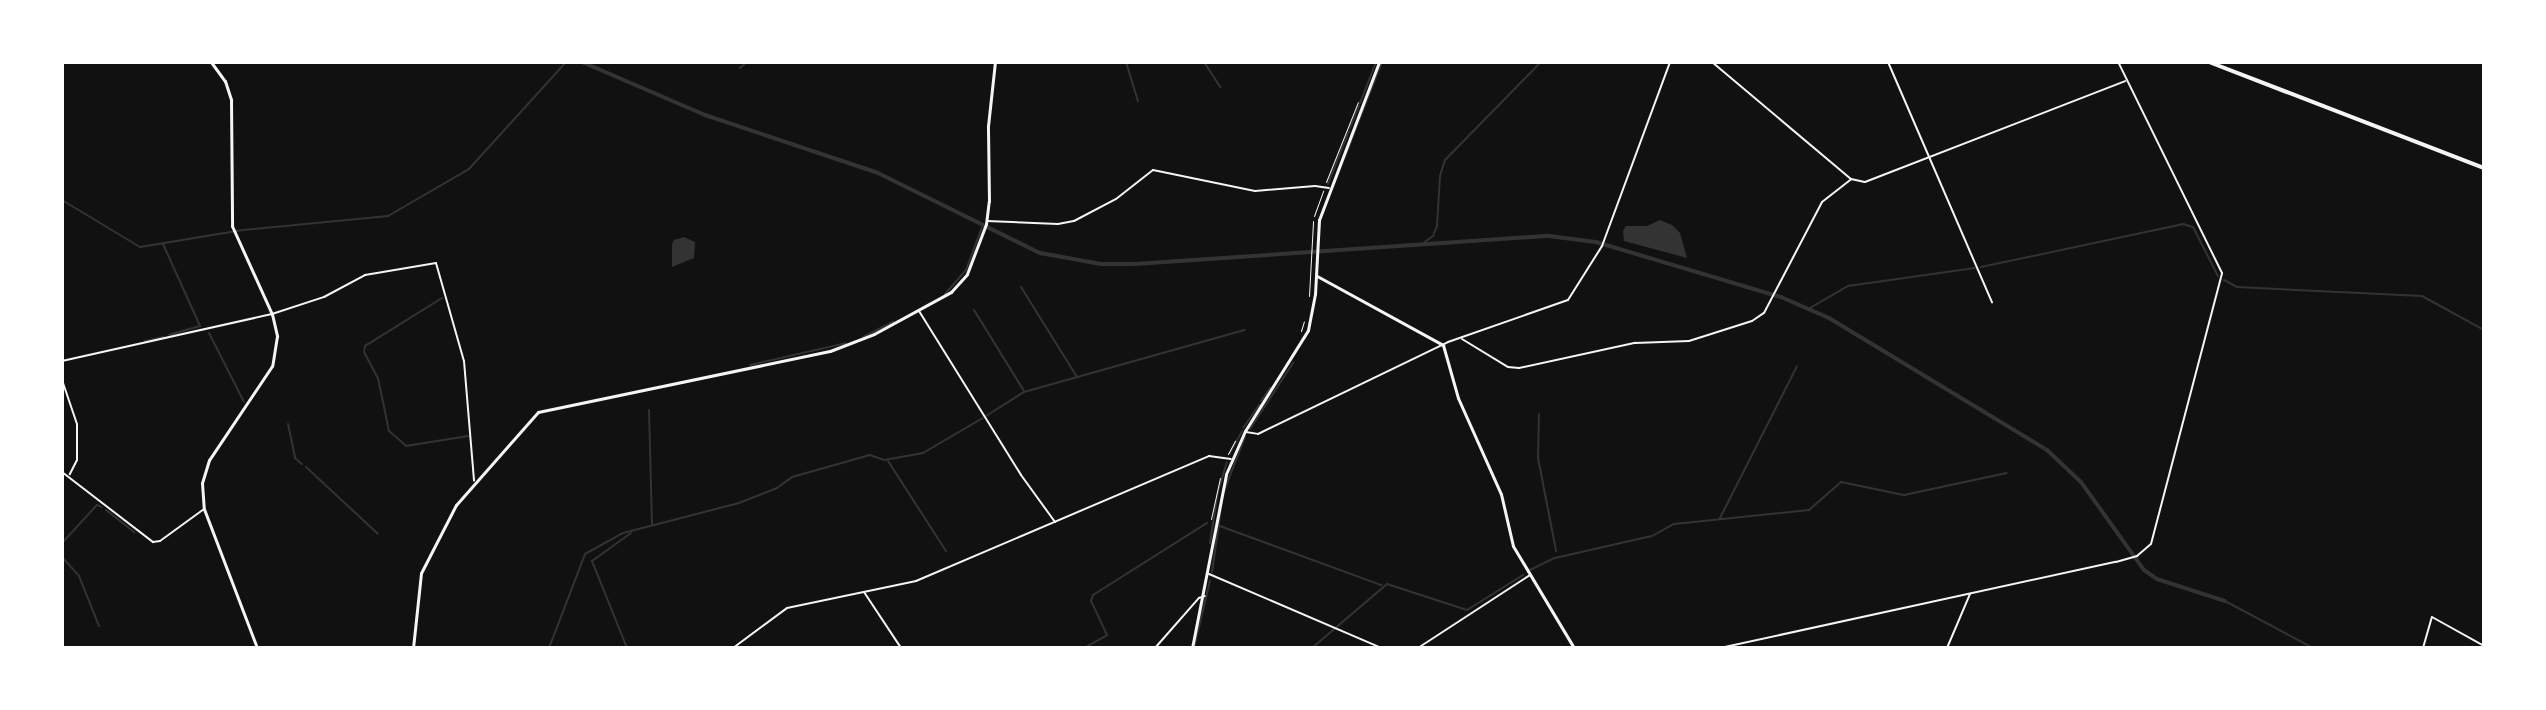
<!DOCTYPE html>
<html>
<head>
<meta charset="utf-8">
<style>
  body { margin:0 }
  #map { position:relative; width:2546px; height:710px; overflow:hidden; background:#111; font-family:"Open Sans",sans-serif }
  div>[style] { position:absolute }
  [style*='--x'] { left:calc(var(--x)*1px); top:calc(var(--y)*1px); width:calc(var(--w)*1px); rotate:calc(var(--a)*1deg) }
  .water>* { inset:0; background:#333 }
  .stream>* { height:2px; margin:-1px; padding:0 1px; transform-origin:1px; border-radius:1px; background:#333 }
  .canal>* { height:4px; margin:-2px; padding:0 2px; transform-origin:2px; border-radius:2px; background:#333 }
  .path>* { height:1px; margin:-0.5px; padding:0 0.5px; transform-origin:0.5px; border-radius:0.5px; background:#f5f5f5 }
  .minor>* { height:2px; margin:-1px; padding:0 1px; transform-origin:1px; border-radius:1px; background:#f5f5f5 }
  .tertiary>* { height:3px; margin:-1.5px; padding:0 1.5px; transform-origin:1.5px; border-radius:1.5px; background:#f5f5f5 }
  .secondary>* { height:3px; margin:-1.5px; padding:0 1.5px; transform-origin:1.5px; border-radius:1.5px; background:#f5f5f5 }
  .primary>* { height:4px; margin:-2px; padding:0 2px; transform-origin:2px; border-radius:2px; background:#f5f5f5 }
  span { translate:-50% -50%; white-space:nowrap; text-align:center; line-height:1.15; -webkit-text-stroke:6px #fff; paint-order:stroke }
  .frame { position:absolute; inset:0; border:64px solid #fff; pointer-events:none }
</style>
</head>
<body>
<div id="map">
  <div class="water">
    <div style="clip-path:polygon(1660px 220px,1672px 225px,1680px 233px,1687px 258px,1624px 241px,1623px 231px,1626px 226px,1647px 226px)"></div>
    <div style="clip-path:polygon(684px 237px,695px 242px,694px 258px,672px 267px,672px 244px,674px 240px)"></div>
  </div>
  <div class="stream">
    <div style="--x:1126;--y:62;--w:41;--a:72.9"></div>
    <div style="--x:1204;--y:62;--w:30;--a:57"></div>
    <div style="--x:740;--y:68;--w:9;--a:-41"></div>
    <div style="--x:1360;--y:103;--w:44;--a:-68.7"></div>
    <div style="--x:1350;--y:128;--w:24;--a:-68"></div>
    <div style="--x:1328;--y:184;--w:57;--a:-68.4"></div>
    <div style="--x:1333;--y:187;--w:134;--a:-68.6"></div>
    <div style="--x:62;--y:200;--w:91;--a:31.1"></div>
    <div style="--x:140;--y:247;--w:104;--a:-9.4"></div>
    <div style="--x:243;--y:230;--w:146;--a:-5.5"></div>
    <div style="--x:388;--y:216;--w:94;--a:-30.1"></div>
    <div style="--x:469;--y:169;--w:144;--a:-47.8"></div>
    <div style="--x:163;--y:244;--w:90;--a:65.7"></div>
    <div style="--x:200;--y:326;--w:32;--a:164"></div>
    <div style="--x:1422;--y:244;--w:14;--a:-36"></div>
    <div style="--x:1433;--y:236;--w:11;--a:-68"></div>
    <div style="--x:1437;--y:226;--w:50;--a:-86.6"></div>
    <div style="--x:1440;--y:176;--w:17;--a:-73"></div>
    <div style="--x:1445;--y:160;--w:137;--a:-45.6"></div>
    <div style="--x:1981;--y:267;--w:207;--a:-12"></div>
    <div style="--x:2183;--y:224;--w:10;--a:17"></div>
    <div style="--x:2193;--y:227;--w:55;--a:63"></div>
    <div style="--x:2224;--y:280;--w:15;--a:28"></div>
    <div style="--x:2237;--y:287;--w:185;--a:2.8"></div>
    <div style="--x:2422;--y:296;--w:71;--a:28.7"></div>
    <div style="--x:1021;--y:287;--w:106;--a:58.1"></div>
    <div style="--x:945;--y:294;--w:32;--a:-49"></div>
    <div style="--x:966;--y:270;--w:46;--a:-69.6"></div>
    <div style="--x:442;--y:298;--w:91;--a:148.1"></div>
    <div style="--x:365;--y:346;--w:6;--a:99"></div>
    <div style="--x:364;--y:352;--w:30;--a:62"></div>
    <div style="--x:378;--y:378;--w:54;--a:78.3"></div>
    <div style="--x:389;--y:431;--w:23;--a:41"></div>
    <div style="--x:406;--y:446;--w:63;--a:-9.2"></div>
    <div style="--x:1810;--y:308;--w:44;--a:-30.1"></div>
    <div style="--x:1848;--y:286;--w:128;--a:-8.1"></div>
    <div style="--x:974;--y:310;--w:95;--a:58.3"></div>
    <div style="--x:209;--y:333;--w:77;--a:63.1"></div>
    <div style="--x:863;--y:337;--w:34;--a:-27"></div>
    <div style="--x:145;--y:341;--w:19;--a:-12"></div>
    <div style="--x:750;--y:365;--w:98;--a:-12.9"></div>
    <div style="--x:1261;--y:401;--w:16;--a:-55"></div>
    <div style="--x:649;--y:410;--w:115;--a:88.5"></div>
    <div style="--x:1539;--y:414;--w:44;--a:91.3"></div>
    <div style="--x:1538;--y:458;--w:95;--a:79"></div>
    <div style="--x:986;--y:416;--w:45;--a:-32.3"></div>
    <div style="--x:1024;--y:392;--w:229;--a:-15.7"></div>
    <div style="--x:288;--y:424;--w:35;--a:78"></div>
    <div style="--x:295;--y:458;--w:9;--a:41"></div>
    <div style="--x:1243;--y:428;--w:29;--a:-55"></div>
    <div style="--x:1250;--y:429;--w:79;--a:-56.9"></div>
    <div style="--x:1230;--y:453;--w:25;--a:-61"></div>
    <div style="--x:888;--y:461;--w:107;--a:57.2"></div>
    <div style="--x:306;--y:467;--w:98;--a:42.9"></div>
    <div style="--x:1224;--y:491;--w:58;--a:-68.7"></div>
    <div style="--x:106;--y:510;--w:36;--a:38"></div>
    <div style="--x:1720;--y:518;--w:170;--a:-63.1"></div>
    <div style="--x:1217;--y:525;--w:175;--a:20.1"></div>
    <div style="--x:62;--y:543;--w:52;--a:-47.4"></div>
    <div style="--x:97;--y:505;--w:5;--a:22"></div>
    <div style="--x:1210;--y:543;--w:53;--a:-81.3"></div>
    <div style="--x:1218;--y:491;--w:30;--a:-73"></div>
    <div style="--x:62;--y:557;--w:25;--a:48"></div>
    <div style="--x:79;--y:576;--w:54;--a:68.2"></div>
    <div style="--x:1530;--y:570;--w:28;--a:-26"></div>
    <div style="--x:1555;--y:558;--w:99;--a:-12.8"></div>
    <div style="--x:1652;--y:536;--w:25;--a:-29"></div>
    <div style="--x:1674;--y:524;--w:136;--a:-5.9"></div>
    <div style="--x:1809;--y:510;--w:43;--a:-41.2"></div>
    <div style="--x:1841;--y:482;--w:64;--a:11.7"></div>
    <div style="--x:1904;--y:495;--w:105;--a:-12.1"></div>
    <div style="--x:1212;--y:572;--w:71;--a:-81.9"></div>
    <div style="--x:2225;--y:601;--w:100;--a:28.1"></div>
    <div style="--x:549;--y:648;--w:101;--a:-69"></div>
    <div style="--x:585;--y:554;--w:43;--a:-28.9"></div>
    <div style="--x:623;--y:533;--w:120;--a:-14.5"></div>
    <div style="--x:739;--y:503;--w:41;--a:-21.5"></div>
    <div style="--x:777;--y:488;--w:19;--a:-36"></div>
    <div style="--x:792;--y:477;--w:81;--a:-15.8"></div>
    <div style="--x:870;--y:455;--w:15;--a:20"></div>
    <div style="--x:884;--y:460;--w:40;--a:-10"></div>
    <div style="--x:923;--y:453;--w:69;--a:-30.3"></div>
    <div style="--x:627;--y:648;--w:94;--a:-111.9"></div>
    <div style="--x:592;--y:561;--w:48;--a:-35.7"></div>
    <div style="--x:1084;--y:648;--w:26;--a:-29"></div>
    <div style="--x:1107;--y:635;--w:38;--a:-115"></div>
    <div style="--x:1091;--y:601;--w:6;--a:-72"></div>
    <div style="--x:1093;--y:595;--w:135;--a:-32.3"></div>
    <div style="--x:1194;--y:648;--w:69;--a:-76.6"></div>
    <div style="--x:1312;--y:648;--w:99;--a:-40.5"></div>
    <div style="--x:1387;--y:584;--w:84;--a:18"></div>
    <div style="--x:1467;--y:610;--w:66;--a:-32"></div>
  </div>
  <div class="canal">
    <div style="--x:582;--y:62;--w:134;--a:23.3"></div>
    <div style="--x:705;--y:115;--w:182;--a:18.5"></div>
    <div style="--x:878;--y:173;--w:181;--a:26.3"></div>
    <div style="--x:1040;--y:253;--w:62;--a:10.2"></div>
    <div style="--x:1101;--y:264;--w:34;--a:0"></div>
    <div style="--x:1135;--y:264;--w:415;--a:-3.9"></div>
    <div style="--x:1549;--y:236;--w:47;--a:7.3"></div>
    <div style="--x:1596;--y:242;--w:193;--a:16.6"></div>
    <div style="--x:1781;--y:297;--w:52;--a:23.6"></div>
    <div style="--x:1829;--y:318;--w:255;--a:31.2"></div>
    <div style="--x:2047;--y:450;--w:47;--a:43.3"></div>
    <div style="--x:2081;--y:482;--w:108;--a:54.4"></div>
    <div style="--x:2144;--y:570;--w:16;--a:35"></div>
    <div style="--x:2157;--y:579;--w:71;--a:17.9"></div>
  </div>
  <div class="path">
    <div style="--x:1326;--y:182;--w:86;--a:-68.2"></div>
    <div style="--x:1314;--y:216;--w:27;--a:-70"></div>
    <div style="--x:1309;--y:296;--w:75;--a:-86.9"></div>
    <div style="--x:1301;--y:331;--w:10;--a:-73"></div>
    <div style="--x:1228;--y:454;--w:15;--a:-62"></div>
    <div style="--x:1211;--y:519;--w:42;--a:-77.6"></div>
  </div>
  <div class="minor">
    <div style="--x:1712;--y:62;--w:182;--a:40.1"></div>
    <div style="--x:1851;--y:179;--w:14;--a:12"></div>
    <div style="--x:1865;--y:182;--w:279;--a:-21.2"></div>
    <div style="--x:1888;--y:62;--w:262;--a:66.6"></div>
    <div style="--x:987;--y:221;--w:71;--a:2.4"></div>
    <div style="--x:1058;--y:224;--w:16;--a:-11"></div>
    <div style="--x:1074;--y:221;--w:47;--a:-27.6"></div>
    <div style="--x:1116;--y:199;--w:47;--a:-38.1"></div>
    <div style="--x:1153;--y:170;--w:104;--a:11.6"></div>
    <div style="--x:1255;--y:191;--w:60;--a:-4.8"></div>
    <div style="--x:1315;--y:186;--w:14;--a:8"></div>
    <div style="--x:919;--y:311;--w:193;--a:58.1"></div>
    <div style="--x:1021;--y:475;--w:58;--a:54.1"></div>
    <div style="--x:1462;--y:339;--w:54;--a:31.3"></div>
    <div style="--x:1508;--y:367;--w:11;--a:5"></div>
    <div style="--x:1519;--y:368;--w:119;--a:-12.2"></div>
    <div style="--x:1635;--y:343;--w:54;--a:-2.1"></div>
    <div style="--x:1689;--y:341;--w:66;--a:-17.6"></div>
    <div style="--x:1752;--y:321;--w:14;--a:-34"></div>
    <div style="--x:1764;--y:313;--w:125;--a:-62.4"></div>
    <div style="--x:1822;--y:202;--w:37;--a:-38"></div>
    <div style="--x:62;--y:361;--w:215;--a:-12.6"></div>
    <div style="--x:272;--y:314;--w:55;--a:-18.1"></div>
    <div style="--x:324;--y:297;--w:47;--a:-28.2"></div>
    <div style="--x:365;--y:275;--w:72;--a:-9.6"></div>
    <div style="--x:436;--y:263;--w:102;--a:74.1"></div>
    <div style="--x:464;--y:361;--w:120;--a:85.2"></div>
    <div style="--x:62;--y:380;--w:46;--a:71.2"></div>
    <div style="--x:77;--y:424;--w:36;--a:90"></div>
    <div style="--x:77;--y:460;--w:16;--a:117"></div>
    <div style="--x:1246;--y:432;--w:12;--a:9"></div>
    <div style="--x:1258;--y:434;--w:211;--a:-25.8"></div>
    <div style="--x:1448;--y:342;--w:127;--a:-19.3"></div>
    <div style="--x:1568;--y:300;--w:64;--a:-57.8"></div>
    <div style="--x:1602;--y:246;--w:196;--a:-69.7"></div>
    <div style="--x:62;--y:472;--w:115;--a:37.6"></div>
    <div style="--x:153;--y:542;--w:7;--a:-8"></div>
    <div style="--x:160;--y:541;--w:54;--a:-36"></div>
    <div style="--x:1209;--y:574;--w:188;--a:23.2"></div>
    <div style="--x:864;--y:592;--w:67;--a:56.5"></div>
    <div style="--x:733;--y:648;--w:67;--a:-36.5"></div>
    <div style="--x:787;--y:608;--w:132;--a:-11.8"></div>
    <div style="--x:916;--y:581;--w:319;--a:-23.1"></div>
    <div style="--x:1209;--y:456;--w:22;--a:8"></div>
    <div style="--x:1155;--y:648;--w:67;--a:-48.7"></div>
    <div style="--x:1199;--y:598;--w:6;--a:-18"></div>
    <div style="--x:1418;--y:648;--w:134;--a:-33.1"></div>
    <div style="--x:1720;--y:648;--w:405;--a:-12.3"></div>
    <div style="--x:2116;--y:562;--w:22;--a:-16"></div>
    <div style="--x:2137;--y:556;--w:18;--a:-41"></div>
    <div style="--x:2151;--y:544;--w:280;--a:-75.3"></div>
    <div style="--x:2222;--y:273;--w:235;--a:-116.2"></div>
    <div style="--x:1947;--y:648;--w:59;--a:-66.9"></div>
    <div style="--x:2423;--y:648;--w:32;--a:-74"></div>
    <div style="--x:2432;--y:617;--w:60;--a:29.1"></div>
  </div>
  <div class="tertiary">
    <div style="--x:211;--y:62;--w:24;--a:54"></div>
    <div style="--x:225;--y:81;--w:20;--a:72"></div>
    <div style="--x:231;--y:100;--w:126;--a:89.5"></div>
    <div style="--x:232;--y:226;--w:97;--a:65.6"></div>
    <div style="--x:272;--y:314;--w:23;--a:77"></div>
    <div style="--x:277;--y:336;--w:30;--a:99"></div>
    <div style="--x:272;--y:366;--w:113;--a:123.8"></div>
    <div style="--x:209;--y:460;--w:24;--a:107"></div>
    <div style="--x:202;--y:483;--w:26;--a:86"></div>
    <div style="--x:204;--y:509;--w:149;--a:69.1"></div>
    <div style="--x:1317;--y:276;--w:144;--a:28.7"></div>
    <div style="--x:1443;--y:345;--w:55;--a:74.2"></div>
    <div style="--x:1458;--y:398;--w:105;--a:65.9"></div>
    <div style="--x:1501;--y:494;--w:53;--a:77"></div>
    <div style="--x:1513;--y:546;--w:119;--a:59.1"></div>
    <div style="--x:413;--y:648;--w:75;--a:-83.9"></div>
    <div style="--x:421;--y:573;--w:76;--a:-62.8"></div>
    <div style="--x:456;--y:505;--w:124;--a:-48.6"></div>
    <div style="--x:538;--y:412;--w:298;--a:-11.8"></div>
    <div style="--x:830;--y:351;--w:47;--a:-21.1"></div>
    <div style="--x:874;--y:334;--w:88;--a:-28.6"></div>
    <div style="--x:951;--y:292;--w:24;--a:-48"></div>
    <div style="--x:967;--y:274;--w:53;--a:-69.2"></div>
    <div style="--x:986;--y:224;--w:23;--a:-83"></div>
    <div style="--x:989;--y:201;--w:75;--a:-90.8"></div>
    <div style="--x:988;--y:126;--w:64;--a:-83.8"></div>
  </div>
  <div class="secondary">
    <div style="--x:1192;--y:648;--w:177;--a:-78.9"></div>
    <div style="--x:1226;--y:474;--w:47;--a:-66.2"></div>
    <div style="--x:1245;--y:431;--w:119;--a:-58"></div>
    <div style="--x:1308;--y:330;--w:37;--a:-79"></div>
    <div style="--x:1315;--y:294;--w:74;--a:-86.9"></div>
    <div style="--x:1319;--y:220;--w:169;--a:-69.2"></div>
  </div>
  <div class="primary">
    <div style="--x:2209;--y:62;--w:295;--a:21.1"></div>
  </div>
  <div class="frame"></div>
</div>
</body>
</html>
